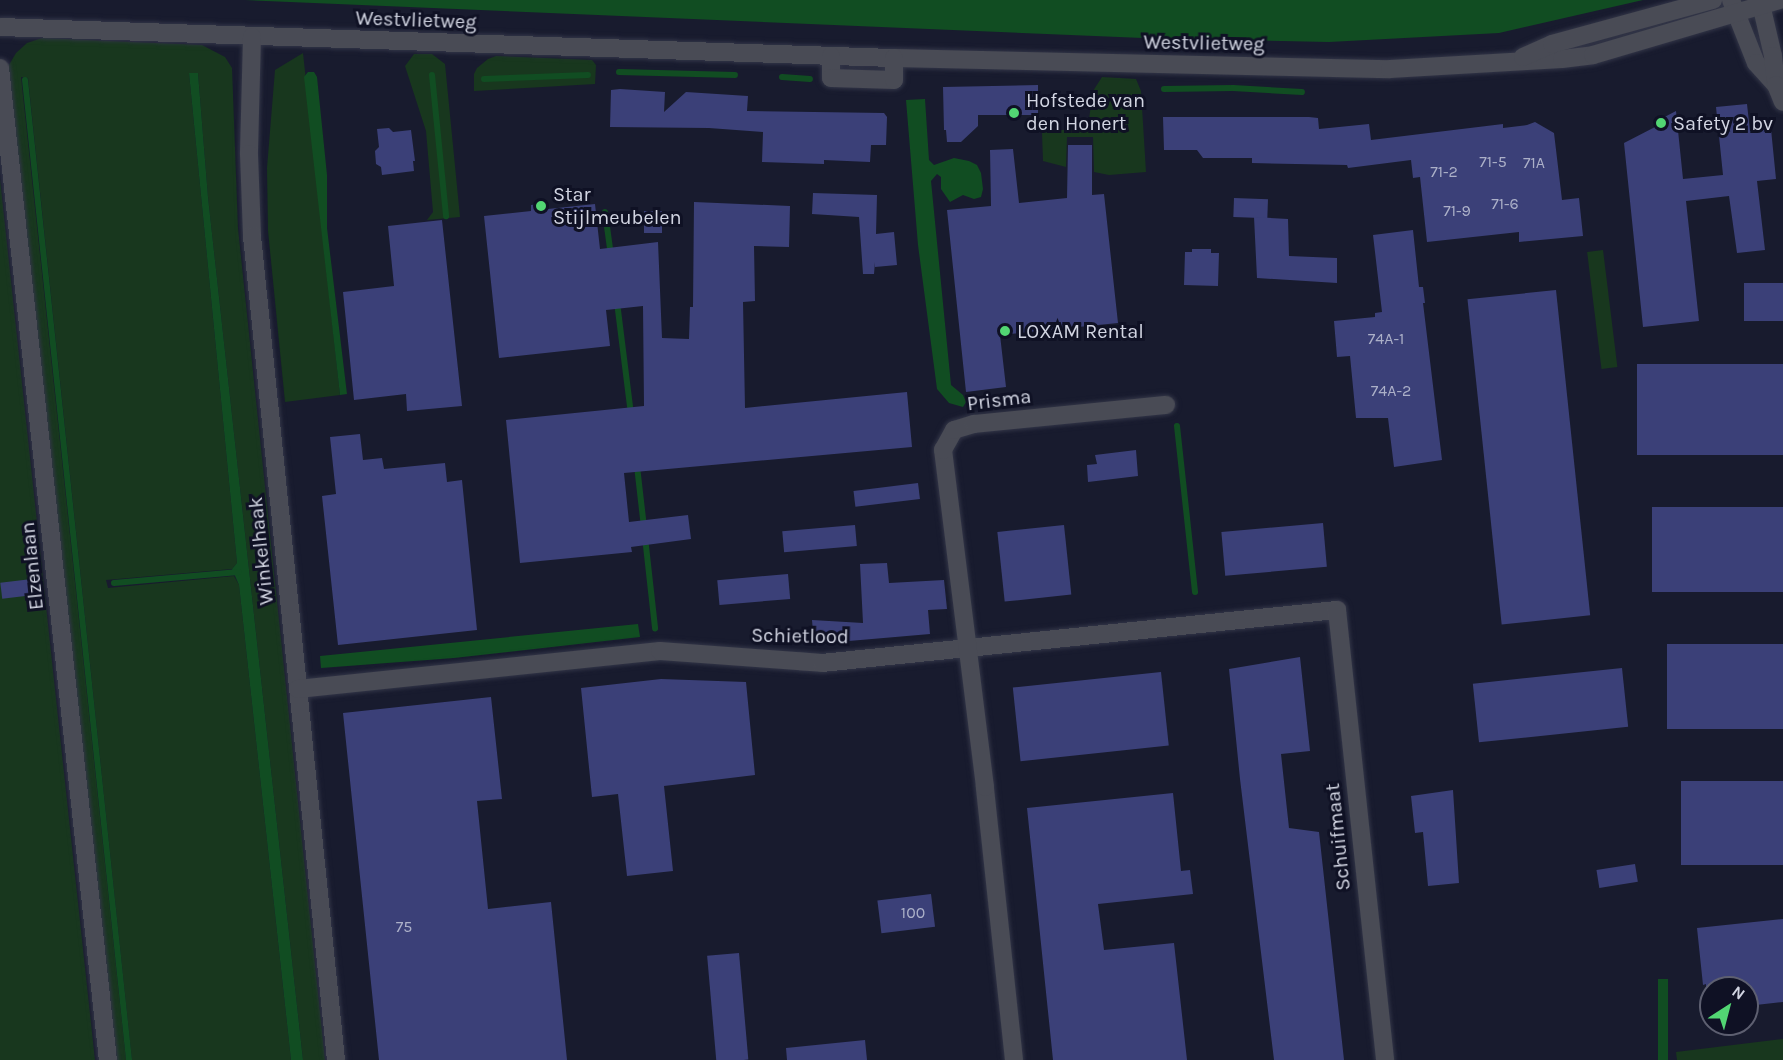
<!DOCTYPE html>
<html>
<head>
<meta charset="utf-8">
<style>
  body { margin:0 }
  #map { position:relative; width:1783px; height:1060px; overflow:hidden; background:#181b2e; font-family:Karla,sans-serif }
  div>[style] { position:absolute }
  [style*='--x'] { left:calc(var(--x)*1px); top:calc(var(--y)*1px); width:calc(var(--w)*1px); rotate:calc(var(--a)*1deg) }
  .green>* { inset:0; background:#18371e; transform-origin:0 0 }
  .water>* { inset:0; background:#114d22; transform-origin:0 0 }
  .stream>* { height:6px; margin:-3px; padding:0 3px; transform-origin:3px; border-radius:3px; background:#114d22 }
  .building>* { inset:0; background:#3b4078; transform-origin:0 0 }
  .roads { filter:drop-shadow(0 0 2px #323547) drop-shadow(0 0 2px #323547) }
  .minor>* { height:18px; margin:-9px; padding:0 9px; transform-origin:9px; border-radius:9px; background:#494b55 }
  .dots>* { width:16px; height:16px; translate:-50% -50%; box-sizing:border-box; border:3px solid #0f1124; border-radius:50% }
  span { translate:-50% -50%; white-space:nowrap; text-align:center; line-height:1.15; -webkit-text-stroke:6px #0f1124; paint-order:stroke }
  .number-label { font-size:16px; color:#acb0c8 }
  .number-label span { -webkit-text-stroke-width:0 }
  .street-label { font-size:20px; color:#d2d5e2 }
  .poi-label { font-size:20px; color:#d2d5e2 }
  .left { translate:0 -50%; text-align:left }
  .north { position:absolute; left:1699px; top:976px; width:60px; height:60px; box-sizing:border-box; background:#0f1124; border:2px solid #5d5f70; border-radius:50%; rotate:36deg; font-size:16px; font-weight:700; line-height:24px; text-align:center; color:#d2d5e2 }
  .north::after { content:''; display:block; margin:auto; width:21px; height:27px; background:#52d673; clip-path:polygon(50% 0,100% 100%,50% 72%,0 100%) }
</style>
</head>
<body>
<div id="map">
  <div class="green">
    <div style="clip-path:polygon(42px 38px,202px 45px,225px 57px,232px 68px,238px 228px,325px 1060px,303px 1060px,208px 197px,198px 73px,189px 73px,237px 563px,232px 569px,106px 580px,108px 588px,234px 576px,239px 585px,291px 1060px,132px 1060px,28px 78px,21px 77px,126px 1060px,117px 1060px,9px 74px,9px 65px,16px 53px,27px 43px)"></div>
    <div style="clip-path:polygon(303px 53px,340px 395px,285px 402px,268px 231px,267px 168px,275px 70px)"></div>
    <div style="clip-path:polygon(414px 54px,432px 54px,445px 64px,460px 217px,427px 220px,433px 212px,426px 131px,405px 66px)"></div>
    <div style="clip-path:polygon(496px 56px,592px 60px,596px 65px,595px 84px,474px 91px,474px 74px,477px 68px,488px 59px)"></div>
    <div style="clip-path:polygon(1102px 77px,1136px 79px,1141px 91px,1146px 172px,1109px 175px,1094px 172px,1093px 137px,1067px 137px,1066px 167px,1043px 161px,1042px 133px,1076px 128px,1085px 123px,1089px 119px,1093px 91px)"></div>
    <div style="clip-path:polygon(0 179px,95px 1060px,0 1060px)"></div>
    <div style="left:1603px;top:250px;width:118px;height:16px;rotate:83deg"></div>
    <div style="clip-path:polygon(1783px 1039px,1783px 1060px,1677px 1060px,1676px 1052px)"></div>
  </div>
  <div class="water">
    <div style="clip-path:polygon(245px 0,1643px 0,1499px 33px,1329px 42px,1143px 38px)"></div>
    <div style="clip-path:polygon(308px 72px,314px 72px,317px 77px,327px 175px,327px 228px,347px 394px,340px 395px,304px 77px)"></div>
    <div style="clip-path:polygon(189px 73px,198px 73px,208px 197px,303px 1060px,291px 1060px,239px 585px,232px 569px,237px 563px)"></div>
    <div style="clip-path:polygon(925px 99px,929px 160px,934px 165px,954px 158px,969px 161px,977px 165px,981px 173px,983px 189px,981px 197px,974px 199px,963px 195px,950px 202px,941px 189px,941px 177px,937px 174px,931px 181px,951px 385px,963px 395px,966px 402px,963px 407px,949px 403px,937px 389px,918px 245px,906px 100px)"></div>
    <div style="clip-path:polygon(638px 624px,640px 637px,454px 658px,321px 668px,320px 656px)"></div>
    <div style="left:1658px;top:979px;width:10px;height:81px"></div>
  </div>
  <div class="stream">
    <div style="--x:619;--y:72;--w:116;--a:1.5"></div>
    <div style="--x:432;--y:75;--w:142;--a:84.3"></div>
    <div style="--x:782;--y:77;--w:28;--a:4"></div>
    <div style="--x:484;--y:79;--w:104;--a:-2.2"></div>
    <div style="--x:25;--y:80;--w:986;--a:83.94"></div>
    <div style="--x:1164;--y:89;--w:69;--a:-0.8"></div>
    <div style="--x:1233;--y:88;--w:69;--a:3.3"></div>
    <div style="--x:605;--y:212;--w:44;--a:82.2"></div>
    <div style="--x:617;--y:302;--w:113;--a:82.9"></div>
    <div style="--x:1177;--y:426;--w:167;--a:83.8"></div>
    <div style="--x:637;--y:466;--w:61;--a:83.5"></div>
    <div style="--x:645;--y:537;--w:92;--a:83.7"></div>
    <div style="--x:114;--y:583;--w:125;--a:-5"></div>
  </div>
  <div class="building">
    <div style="clip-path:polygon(1038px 85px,1038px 115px,978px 115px,978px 126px,961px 142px,947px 142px,946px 130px,944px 130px,943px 87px)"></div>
    <div style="clip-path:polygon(620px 89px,665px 92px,664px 112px,686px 92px,748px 96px,747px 111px,884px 113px,887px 117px,886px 145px,871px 145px,870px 162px,824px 160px,824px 164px,762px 162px,763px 132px,709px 128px,610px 127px,611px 90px)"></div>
    <div style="clip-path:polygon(1747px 104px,1750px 131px,1771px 129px,1776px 179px,1757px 181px,1765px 250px,1737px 253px,1729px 196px,1686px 201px,1699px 321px,1643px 327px,1624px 143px,1655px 127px,1653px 123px,1676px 111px,1683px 179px,1723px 175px,1716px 107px)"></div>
    <div style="clip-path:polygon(1163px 117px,1309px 117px,1318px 118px,1319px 129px,1369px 124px,1371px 140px,1503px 124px,1503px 128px,1527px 125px,1535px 122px,1554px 133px,1562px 200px,1579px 198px,1583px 236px,1519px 242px,1519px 232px,1427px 242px,1420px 177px,1413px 178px,1411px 160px,1348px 168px,1347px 165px,1252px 163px,1252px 158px,1203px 158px,1197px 150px,1164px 150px)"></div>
    <div style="clip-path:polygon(389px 128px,393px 132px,411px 130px,415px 161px,413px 161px,414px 171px,382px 175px,381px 167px,376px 164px,375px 151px,379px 147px,377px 129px)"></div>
    <div style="clip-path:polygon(1068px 145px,1092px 145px,1092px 195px,1104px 194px,1118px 323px,1000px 335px,1006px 387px,966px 392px,947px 210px,991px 206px,990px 150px,1013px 149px,1019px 203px,1067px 198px)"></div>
    <div style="clip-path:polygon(813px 193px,877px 195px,876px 234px,894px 232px,897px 265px,875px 267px,875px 262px,874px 274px,863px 274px,859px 217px,812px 214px)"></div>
    <div style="left:1234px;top:198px;width:34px;height:19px;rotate:2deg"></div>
    <div style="clip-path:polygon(694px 202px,790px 206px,789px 247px,754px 246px,755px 301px,743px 302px,745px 408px,907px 392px,912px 447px,624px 473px,629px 522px,688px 515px,691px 539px,631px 547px,632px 552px,520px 563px,506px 420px,644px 406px,643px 306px,606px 310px,610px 346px,499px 358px,484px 216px,531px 211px,531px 205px,548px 203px,548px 209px,595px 204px,600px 249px,658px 242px,662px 338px,689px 339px,690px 307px,693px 307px)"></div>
    <div style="left:644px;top:211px;width:18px;height:22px"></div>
    <div style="clip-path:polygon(1254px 217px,1288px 219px,1289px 256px,1337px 258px,1337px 283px,1257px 278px)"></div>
    <div style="clip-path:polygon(442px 220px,462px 406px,407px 411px,406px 394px,354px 400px,343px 292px,394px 286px,388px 226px)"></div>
    <div style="clip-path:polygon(1413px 230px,1419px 287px,1423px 287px,1425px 303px,1423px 303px,1442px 460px,1394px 467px,1388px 418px,1356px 418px,1350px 356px,1337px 357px,1334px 321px,1375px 317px,1375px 313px,1382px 312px,1373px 235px)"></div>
    <div style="clip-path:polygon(1192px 249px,1211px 249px,1211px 253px,1219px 253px,1218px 286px,1184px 285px,1185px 252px,1192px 252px)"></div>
    <div style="left:1783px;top:283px;width:38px;height:39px;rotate:90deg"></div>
    <div style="left:1556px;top:290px;width:327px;height:89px;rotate:84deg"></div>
    <div style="left:1783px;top:364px;width:91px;height:146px;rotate:90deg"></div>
    <div style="clip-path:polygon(360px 434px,363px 460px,382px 458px,384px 469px,445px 463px,447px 482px,462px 480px,477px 630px,338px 645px,322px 496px,336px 494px,330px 437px)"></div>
    <div style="clip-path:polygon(1136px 450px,1138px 476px,1088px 482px,1087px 465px,1097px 464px,1095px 455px)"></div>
    <div style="left:918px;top:483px;width:16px;height:65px;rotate:83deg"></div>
    <div style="left:1783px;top:507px;width:85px;height:131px;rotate:90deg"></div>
    <div style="left:1323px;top:523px;width:44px;height:102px;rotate:85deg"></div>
    <div style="left:855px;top:525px;width:21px;height:73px;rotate:85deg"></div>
    <div style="left:1064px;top:525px;width:70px;height:67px;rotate:84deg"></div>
    <div style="clip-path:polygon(887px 563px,889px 583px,944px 580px,947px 609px,928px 610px,930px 634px,814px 644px,812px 620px,863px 623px,860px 564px)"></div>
    <div style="left:788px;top:574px;width:25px;height:71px;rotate:85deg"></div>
    <div style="left:40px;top:578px;width:16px;height:40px;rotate:83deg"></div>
    <div style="left:1783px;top:644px;width:85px;height:116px;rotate:90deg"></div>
    <div style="clip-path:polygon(1300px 657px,1310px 751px,1281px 754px,1289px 828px,1319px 832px,1344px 1060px,1274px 1060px,1240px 779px,1229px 669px)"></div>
    <div style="left:1622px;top:668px;width:59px;height:150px;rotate:84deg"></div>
    <div style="left:1161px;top:672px;width:74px;height:149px;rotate:84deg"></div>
    <div style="clip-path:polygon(661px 679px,746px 682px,755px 775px,664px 786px,673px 871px,627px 876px,618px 794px,592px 797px,581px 688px)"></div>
    <div style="clip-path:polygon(491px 697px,502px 799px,477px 801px,488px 909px,551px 902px,567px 1060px,379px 1060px,343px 713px)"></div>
    <div style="left:1783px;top:781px;width:84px;height:102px;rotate:90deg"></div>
    <div style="clip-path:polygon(1453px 790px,1459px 883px,1428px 886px,1423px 832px,1415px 833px,1411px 796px)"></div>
    <div style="clip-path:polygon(1173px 793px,1181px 871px,1190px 870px,1193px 894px,1098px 904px,1104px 950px,1174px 943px,1187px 1060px,1053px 1060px,1027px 808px)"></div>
    <div style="left:1635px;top:864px;width:18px;height:39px;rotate:81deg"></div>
    <div style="left:931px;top:894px;width:33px;height:54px;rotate:83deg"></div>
    <div style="clip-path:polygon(1783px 919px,1783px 1002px,1747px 1006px,1747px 988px,1706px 988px,1706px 984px,1703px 985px,1697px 928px)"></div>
    <div style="left:739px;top:953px;width:107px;height:32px;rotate:85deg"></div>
    <div style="clip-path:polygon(865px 1040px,867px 1060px,787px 1060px,786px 1048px)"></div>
  </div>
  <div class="roads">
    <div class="minor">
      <div style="--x:1731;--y:0;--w:68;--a:68.4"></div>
      <div style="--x:1756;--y:63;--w:30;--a:48"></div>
      <div style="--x:1760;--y:0;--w:57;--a:76.9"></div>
      <div style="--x:1773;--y:56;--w:29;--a:84"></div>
      <div style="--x:1776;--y:85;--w:18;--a:68"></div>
      <div style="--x:0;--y:27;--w:895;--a:1.99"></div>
      <div style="--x:894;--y:58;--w:496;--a:1.3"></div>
      <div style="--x:1390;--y:69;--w:172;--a:-3.3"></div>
      <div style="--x:1562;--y:59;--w:31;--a:-7"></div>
      <div style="--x:1593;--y:55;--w:195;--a:-16.4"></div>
      <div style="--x:252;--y:37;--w:117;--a:91.5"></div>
      <div style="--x:249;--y:154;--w:82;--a:87.9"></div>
      <div style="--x:252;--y:236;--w:828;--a:84.18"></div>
      <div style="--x:831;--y:56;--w:22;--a:90"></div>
      <div style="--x:831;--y:78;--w:63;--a:1.8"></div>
      <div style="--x:894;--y:80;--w:22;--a:-90"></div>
      <div style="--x:1523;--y:57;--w:32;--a:-24"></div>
      <div style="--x:1552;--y:44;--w:167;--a:-15.3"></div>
      <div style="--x:0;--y:68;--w:998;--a:83.79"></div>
      <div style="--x:298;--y:689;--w:364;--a:-6"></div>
      <div style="--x:660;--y:651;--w:162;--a:4.2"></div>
      <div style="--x:822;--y:663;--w:518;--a:-5.88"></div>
      <div style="--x:1337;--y:610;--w:453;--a:83.9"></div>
      <div style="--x:1014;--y:1060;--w:275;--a:-96.1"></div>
      <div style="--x:985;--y:787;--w:340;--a:-97.1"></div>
      <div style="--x:943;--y:450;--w:23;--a:-61"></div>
      <div style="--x:954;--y:430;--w:21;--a:-17"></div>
      <div style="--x:974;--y:424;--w:193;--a:-5.7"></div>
    </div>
  </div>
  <div class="dots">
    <div style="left:1014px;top:113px;background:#52d673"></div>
    <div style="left:1661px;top:123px;background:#52d673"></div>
    <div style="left:541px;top:206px;background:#52d673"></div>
    <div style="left:1005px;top:331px;background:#52d673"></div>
  </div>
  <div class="number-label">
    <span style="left:1493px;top:162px">71-5</span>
    <span style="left:1534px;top:163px">71A</span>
    <span style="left:1444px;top:172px">71-2</span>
    <span style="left:1505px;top:204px">71-6</span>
    <span style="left:1457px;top:211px">71-9</span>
    <span style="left:1386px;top:339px">74A-1</span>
    <span style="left:1391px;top:391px">74A-2</span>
    <span style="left:913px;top:913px">100</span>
    <span style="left:404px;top:927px">75</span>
  </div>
  <div class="street-label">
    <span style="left:416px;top:20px;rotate:2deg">Westvlietweg</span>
    <span style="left:1204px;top:43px;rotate:1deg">Westvlietweg</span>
    <span style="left:999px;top:400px;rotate:-7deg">Prisma</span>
    <span style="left:261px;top:551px;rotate:-96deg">Winkelhaak</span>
    <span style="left:32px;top:566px;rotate:-96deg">Elzenlaan</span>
    <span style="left:800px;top:636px;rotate:1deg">Schietlood</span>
    <span style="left:1338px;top:837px;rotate:-96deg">Schuifmaat</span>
  </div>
  <div class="poi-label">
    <span class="left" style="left:1026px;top:112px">Hofstede van<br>den Honert</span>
    <span class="left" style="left:1673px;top:123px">Safety 2 bv</span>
    <span class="left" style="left:553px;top:206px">Star<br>Stijlmeubelen</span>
    <span class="left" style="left:1017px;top:331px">LOXAM Rental</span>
  </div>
  <div class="north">N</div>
</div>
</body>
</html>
